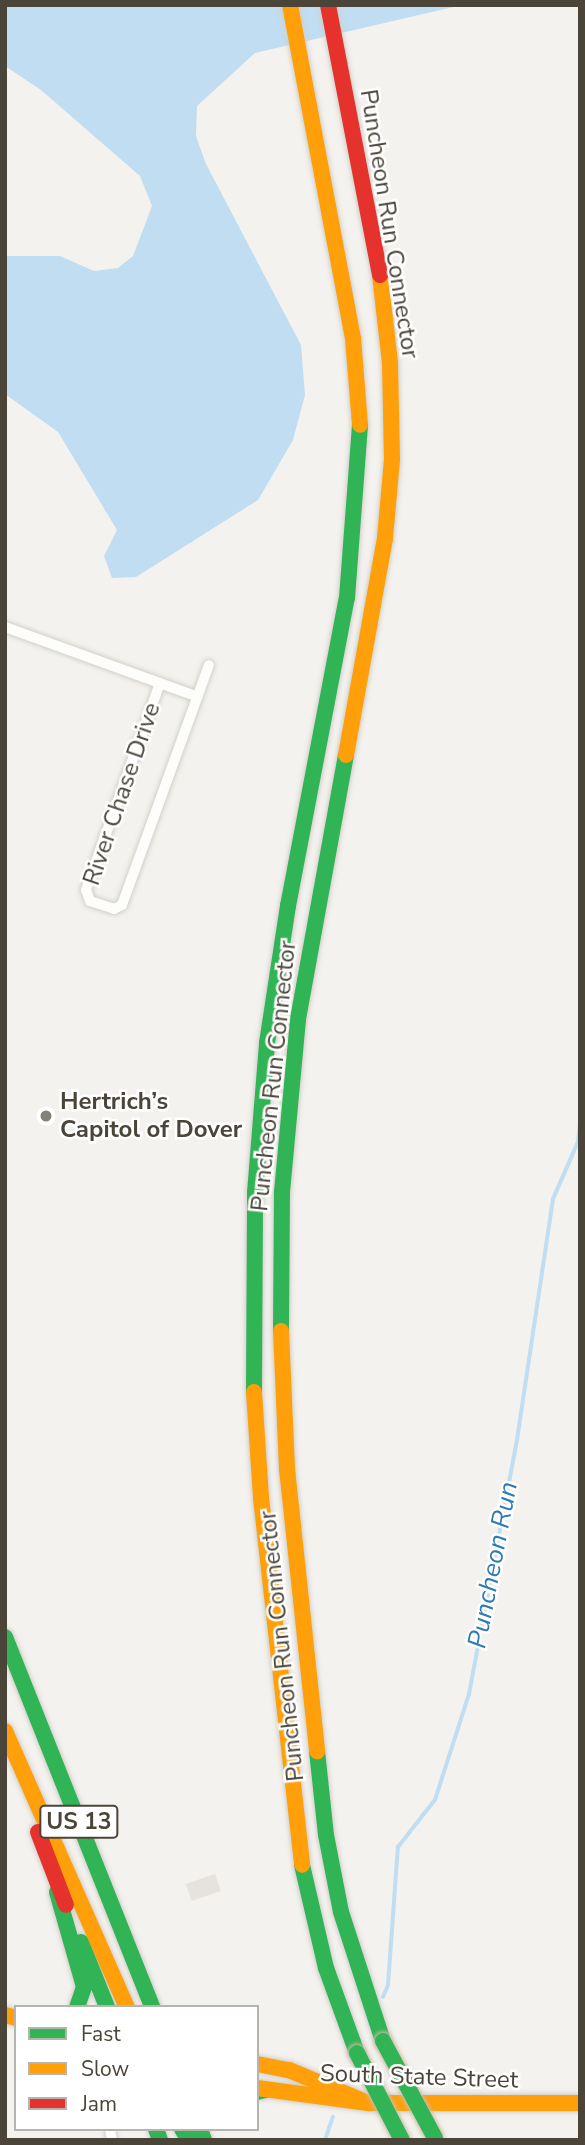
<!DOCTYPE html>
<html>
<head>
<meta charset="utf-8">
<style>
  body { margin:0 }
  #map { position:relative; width:585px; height:2145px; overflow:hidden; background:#f4f2ee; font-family:"Nunito Sans",sans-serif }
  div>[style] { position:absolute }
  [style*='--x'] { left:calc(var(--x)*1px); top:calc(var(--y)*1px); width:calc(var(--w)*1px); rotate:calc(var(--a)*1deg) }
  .industrial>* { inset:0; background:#e6e2de; transform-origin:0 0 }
  .water>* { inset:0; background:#c0ddf1 }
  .stream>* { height:3.5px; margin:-1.75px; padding:0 1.75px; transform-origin:1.75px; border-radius:1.75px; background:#c0ddf1 }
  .roads { filter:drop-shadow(0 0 2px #d2d0cb) drop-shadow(0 0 2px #d2d0cb) }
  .street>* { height:10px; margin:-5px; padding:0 5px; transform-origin:5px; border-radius:5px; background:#fdfdfc }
  .fast>* { height:16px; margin:-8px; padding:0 8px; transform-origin:8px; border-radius:8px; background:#30b455 }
  .slow>* { height:16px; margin:-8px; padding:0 8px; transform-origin:8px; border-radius:8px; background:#ff9f0a }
  .jam>* { height:16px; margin:-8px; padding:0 8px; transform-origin:8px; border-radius:8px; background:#e5322d }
  .bridges { filter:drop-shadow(0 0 2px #ccbfa9) drop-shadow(0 0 2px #ccbfa9) }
  .fast-bridge>* { height:16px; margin:-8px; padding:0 8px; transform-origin:8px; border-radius:8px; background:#30b455 }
  .dots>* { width:19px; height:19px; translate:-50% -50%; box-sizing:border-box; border:4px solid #fff; border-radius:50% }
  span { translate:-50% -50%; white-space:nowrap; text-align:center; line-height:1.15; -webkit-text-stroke:5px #fff; paint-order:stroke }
  .shield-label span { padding:2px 5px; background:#fff; border:2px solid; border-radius:5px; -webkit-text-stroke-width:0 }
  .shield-label { font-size:23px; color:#4b4439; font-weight:700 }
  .street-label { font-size:24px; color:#4b4439 }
  .poi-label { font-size:24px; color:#4b4439; font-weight:700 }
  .left { translate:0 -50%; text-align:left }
  .water-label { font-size:26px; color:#2e7ab2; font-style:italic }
  .frame { position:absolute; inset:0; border:7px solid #4b4439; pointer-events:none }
  .legend { position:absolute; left:14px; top:2005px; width:245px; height:126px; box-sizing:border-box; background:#fff; border:2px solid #b7b4b0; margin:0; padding:9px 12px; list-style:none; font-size:21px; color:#4b4439 }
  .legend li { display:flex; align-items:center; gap:14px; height:35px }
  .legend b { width:35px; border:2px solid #b7b4b0 }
</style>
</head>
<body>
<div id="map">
  <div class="industrial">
    <div style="left:215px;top:1874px;width:18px;height:31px;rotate:71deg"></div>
  </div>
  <div class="water">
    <div style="clip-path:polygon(5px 5px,462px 5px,255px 53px,197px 106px,196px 136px,206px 164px,301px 345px,305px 395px,293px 440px,258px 500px,136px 577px,112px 578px,104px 556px,117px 530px,58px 432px,5px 394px,5px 256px,60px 256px,94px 271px,118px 268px,133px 256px,152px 206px,140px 176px,41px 90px,5px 66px)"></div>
  </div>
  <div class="stream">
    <div style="--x:383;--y:1997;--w:13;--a:-67"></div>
    <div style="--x:388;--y:1985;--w:138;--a:-85.9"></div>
    <div style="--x:398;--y:1847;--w:60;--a:-51.8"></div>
    <div style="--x:435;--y:1800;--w:111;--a:-72.2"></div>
    <div style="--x:469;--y:1694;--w:258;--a:-79.3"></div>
    <div style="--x:517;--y:1440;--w:244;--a:-81.5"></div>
    <div style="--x:553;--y:1199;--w:62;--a:-66.3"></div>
    <div style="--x:578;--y:1142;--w:20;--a:-84"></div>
    <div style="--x:325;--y:2140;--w:24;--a:-71"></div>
  </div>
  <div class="roads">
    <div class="street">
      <div style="--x:5;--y:627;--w:205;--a:19.9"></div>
      <div style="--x:160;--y:683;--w:220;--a:109.7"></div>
      <div style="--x:86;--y:890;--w:12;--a:70"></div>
      <div style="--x:90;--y:901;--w:25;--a:18"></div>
      <div style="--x:114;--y:909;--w:9;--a:-27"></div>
      <div style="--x:122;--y:905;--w:255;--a:-70.1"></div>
      <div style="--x:110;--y:2129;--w:11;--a:80"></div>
    </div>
    <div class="fast">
      <div style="--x:281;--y:1331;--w:139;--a:-89.6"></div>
      <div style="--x:282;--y:1192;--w:174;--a:-84.7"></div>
      <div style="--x:298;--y:1019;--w:268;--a:-79.7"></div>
      <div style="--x:254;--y:1392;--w:199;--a:-89.7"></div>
      <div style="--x:255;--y:1193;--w:150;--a:-85.4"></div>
      <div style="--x:267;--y:1043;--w:139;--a:-81.3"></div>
      <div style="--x:288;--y:906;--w:314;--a:-79.2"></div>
      <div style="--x:347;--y:598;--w:173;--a:-85.7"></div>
      <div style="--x:5;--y:1637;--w:398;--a:68.3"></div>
      <div style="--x:317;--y:1751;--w:84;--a:83.9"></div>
      <div style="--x:326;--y:1835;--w:78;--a:79"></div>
      <div style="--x:341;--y:1912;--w:136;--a:72"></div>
      <div style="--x:302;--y:1865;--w:106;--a:76.9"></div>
      <div style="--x:326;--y:1968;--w:90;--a:70"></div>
      <div style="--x:57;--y:1892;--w:99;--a:74.1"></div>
      <div style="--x:84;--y:1987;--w:21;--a:109"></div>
      <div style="--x:81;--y:1942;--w:70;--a:68.2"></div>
      <div style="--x:257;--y:2092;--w:9;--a:-13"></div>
      <div style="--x:156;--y:2129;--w:12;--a:70"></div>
      <div style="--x:182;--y:2129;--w:13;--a:58"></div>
      <div style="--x:200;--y:2129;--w:12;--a:70"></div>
    </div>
    <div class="slow">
      <div style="--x:290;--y:5;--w:339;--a:79.3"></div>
      <div style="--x:353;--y:338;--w:87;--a:85.4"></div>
      <div style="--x:346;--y:755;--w:220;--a:-79.8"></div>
      <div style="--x:385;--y:538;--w:79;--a:-84.9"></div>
      <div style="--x:392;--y:459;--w:96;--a:-91.2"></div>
      <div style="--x:390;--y:363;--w:89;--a:-96.5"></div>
      <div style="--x:281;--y:1331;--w:138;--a:87.5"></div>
      <div style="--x:287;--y:1469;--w:284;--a:83.9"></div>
      <div style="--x:254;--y:1392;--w:106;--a:86.2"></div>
      <div style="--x:261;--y:1498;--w:369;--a:83.6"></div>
      <div style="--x:5;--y:1731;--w:302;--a:66.2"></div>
      <div style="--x:5;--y:2015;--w:11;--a:15"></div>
      <div style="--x:257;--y:2064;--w:33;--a:11"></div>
      <div style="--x:289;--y:2070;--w:86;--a:22.7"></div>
      <div style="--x:257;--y:2088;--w:112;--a:7.7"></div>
      <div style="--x:368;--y:2103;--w:212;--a:0"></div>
    </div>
    <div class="jam">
      <div style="--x:328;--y:5;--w:275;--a:79.1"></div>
      <div style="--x:38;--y:1832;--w:78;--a:69"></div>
    </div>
  </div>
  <div class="bridges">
    <div class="fast-bridge">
      <div style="--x:383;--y:2041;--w:110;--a:61.8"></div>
      <div style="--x:357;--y:2053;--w:98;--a:62.7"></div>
    </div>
  </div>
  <div class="dots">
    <div style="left:46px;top:1116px;background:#868178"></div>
  </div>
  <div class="shield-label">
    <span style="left:79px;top:1822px">US 13</span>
  </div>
  <div class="street-label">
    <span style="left:389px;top:224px;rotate:81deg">Puncheon Run Connector</span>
    <span style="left:122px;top:794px;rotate:-71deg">River Chase Drive</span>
    <span style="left:274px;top:1076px;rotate:-84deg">Puncheon Run Connector</span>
    <span style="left:282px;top:1646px;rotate:-96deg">Puncheon Run Connector</span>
    <span style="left:419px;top:2077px;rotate:2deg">South State Street</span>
  </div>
  <div class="poi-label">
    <span class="left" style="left:60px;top:1116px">Hertrich’s<br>Capitol of Dover</span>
  </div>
  <div class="water-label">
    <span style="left:493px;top:1565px;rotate:-79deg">Puncheon Run</span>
  </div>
  <div class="frame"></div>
  <ul class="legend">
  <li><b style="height:9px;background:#30b455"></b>Fast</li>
  <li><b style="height:9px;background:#ff9f0a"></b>Slow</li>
  <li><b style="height:9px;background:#e5322d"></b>Jam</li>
  </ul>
</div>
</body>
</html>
